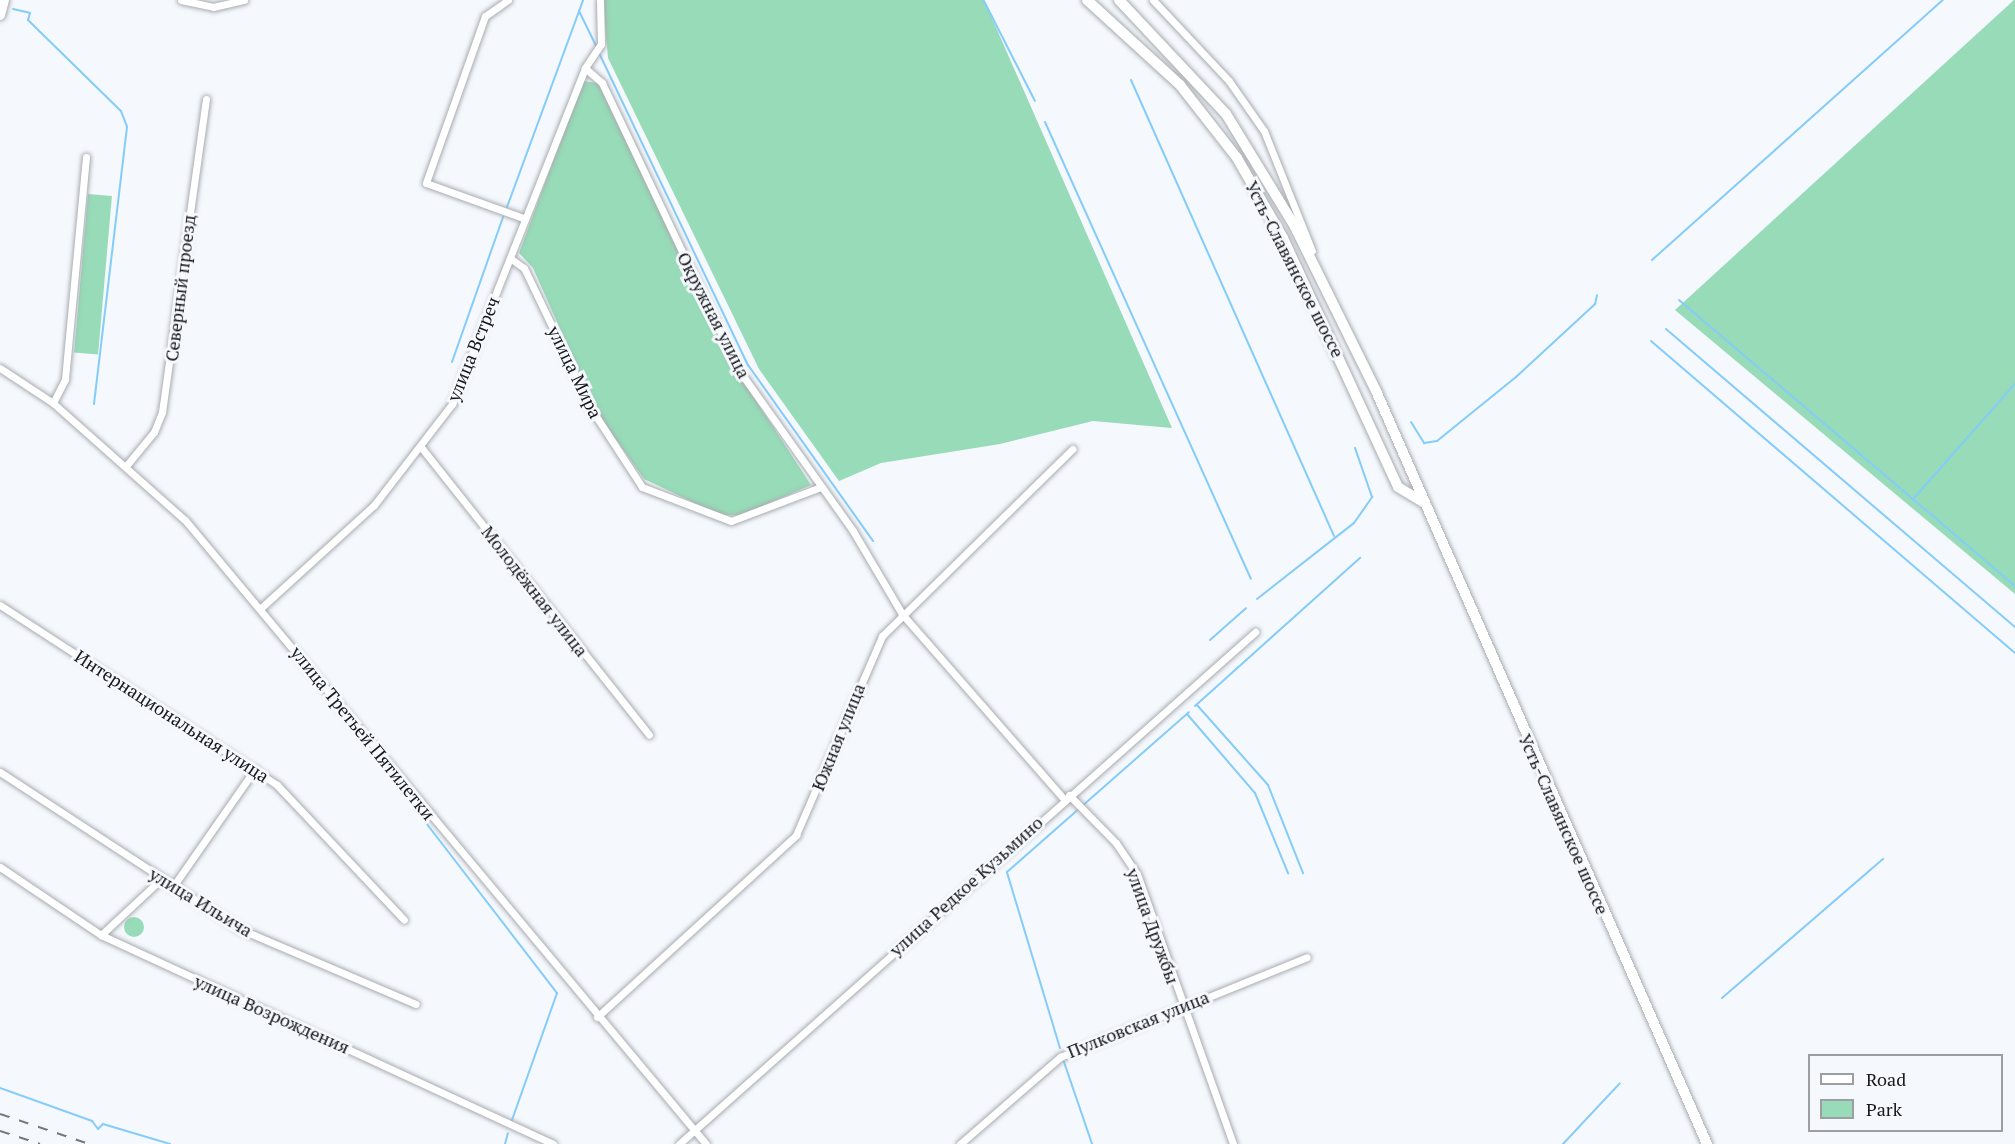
<!DOCTYPE html>
<html>
<head>
<meta charset="utf-8">
<style>
  body { margin:0 }
  #map { position:relative; width:2015px; height:1144px; overflow:hidden; background:#f5f8fd; font-family:"PT Serif",serif }
  div>[style] { position:absolute }
  [style*='--x'] { left:calc(var(--x)*1px); top:calc(var(--y)*1px); width:calc(var(--w)*1px); rotate:calc(var(--a)*1deg) }
  .green>* { inset:0; background:#97dbb8; transform-origin:0 0 }
  .round { border-radius:50% }
  .stream>* { height:2px; margin:-1px; padding:0 1px; transform-origin:1px; border-radius:1px; background:#84ccfa }
  .roads { filter:drop-shadow(0 0 2px #a8abb0) drop-shadow(0 0 2px #a8abb0) }
  .street>* { height:7px; margin:-3.5px; padding:0 3.5px; transform-origin:3.5px; border-radius:3.5px; background:#fff }
  .secondary>* { height:10px; margin:-5px; padding:0 5px; transform-origin:5px; border-radius:5px; background:#fff }
  .rail>* { height:2px; margin-top:-1px; transform-origin:0; background:repeating-linear-gradient(90deg,#75777a 0 10px,transparent 0 20px) }
  span { translate:-50% -50%; white-space:nowrap; text-align:center; line-height:1.15; -webkit-text-stroke:6px #f5f8fd; paint-order:stroke }
  .street-label { font-size:18px; color:#17181a }
  .legend { position:absolute; left:1808px; top:1054px; width:195px; height:78px; box-sizing:border-box; background:#f5f8fd; border:2px solid #9c9ea2; margin:0; padding:8px 10px; list-style:none; font-size:18px; color:#17181a }
  .legend li { display:flex; align-items:center; gap:12px; height:30px }
  .legend b { width:30px; border:2px solid #9c9ea2 }
</style>
</head>
<body>
<div id="map">
  <div class="green">
    <div style="clip-path:polygon(603px 0,984px 0,1172px 428px,1093px 421px,1000px 444px,881px 463px,839px 481px,759px 369px,608px 58px)"></div>
    <div style="clip-path:polygon(2014px 0,2015px 0,2015px 594px,1675px 310px)"></div>
    <div style="clip-path:polygon(583px 81px,598px 83px,736px 370px,811px 485px,741px 515px,720px 515px,644px 479px,598px 414px,533px 268px,519px 253px)"></div>
    <div style="left:88px;top:194px;width:24px;height:159px;rotate:5deg"></div>
    <div class="round" style="left:124px;top:917px;width:20px;height:20px"></div>
  </div>
  <div class="stream">
    <div style="--x:984;--y:1;--w:112;--a:63"></div>
    <div style="--x:13;--y:9;--w:17;--a:13"></div>
    <div style="--x:30;--y:13;--w:7;--a:106"></div>
    <div style="--x:28;--y:20;--w:130;--a:44.4"></div>
    <div style="--x:121;--y:111;--w:17;--a:69"></div>
    <div style="--x:127;--y:127;--w:279;--a:96.8"></div>
    <div style="--x:579;--y:11;--w:39;--a:64"></div>
    <div style="--x:600;--y:55;--w:344;--a:64.5"></div>
    <div style="--x:748;--y:365;--w:216;--a:54.6"></div>
    <div style="--x:1131;--y:80;--w:499;--a:66"></div>
    <div style="--x:1045;--y:122;--w:501;--a:65.74"></div>
    <div style="--x:507;--y:207;--w:221;--a:-69.8"></div>
    <div style="--x:1652;--y:260;--w:390;--a:-41.8"></div>
    <div style="--x:1679;--y:300;--w:441;--a:40.4"></div>
    <div style="--x:1666;--y:329;--w:459;--a:40.5"></div>
    <div style="--x:1651;--y:341;--w:479;--a:40.6"></div>
    <div style="--x:452;--y:362;--w:154;--a:-70.6"></div>
    <div style="--x:1411;--y:422;--w:25;--a:58"></div>
    <div style="--x:1424;--y:443;--w:13;--a:-9"></div>
    <div style="--x:1437;--y:441;--w:102;--a:-39"></div>
    <div style="--x:1516;--y:377;--w:108;--a:-42.7"></div>
    <div style="--x:1595;--y:304;--w:9;--a:-77"></div>
    <div style="--x:1914;--y:498;--w:152;--a:-48.5"></div>
    <div style="--x:1257;--y:599;--w:123;--a:-38.1"></div>
    <div style="--x:1354;--y:523;--w:32;--a:-55"></div>
    <div style="--x:1372;--y:497;--w:52;--a:-109.1"></div>
    <div style="--x:1210;--y:640;--w:48;--a:-41.6"></div>
    <div style="--x:1197;--y:705;--w:107;--a:48.4"></div>
    <div style="--x:1268;--y:785;--w:95;--a:68.3"></div>
    <div style="--x:1195;--y:706;--w:222;--a:-41.9"></div>
    <div style="--x:1187;--y:714;--w:104;--a:49.3"></div>
    <div style="--x:1255;--y:793;--w:87;--a:67.6"></div>
    <div style="--x:423;--y:819;--w:220;--a:52.4"></div>
    <div style="--x:557;--y:993;--w:135;--a:109.5"></div>
    <div style="--x:1722;--y:998;--w:213;--a:-40.8"></div>
    <div style="--x:1060;--y:1048;--w:184;--a:-106.8"></div>
    <div style="--x:1007;--y:872;--w:242;--a:-41.3"></div>
    <div style="--x:1064;--y:1062;--w:87;--a:71.1"></div>
    <div style="--x:0;--y:1088;--w:98;--a:19.7"></div>
    <div style="--x:92;--y:1121;--w:10;--a:53"></div>
    <div style="--x:98;--y:1129;--w:7;--a:-45"></div>
    <div style="--x:103;--y:1124;--w:70;--a:16.6"></div>
    <div style="--x:505;--y:1144;--w:11;--a:-75"></div>
    <div style="--x:1563;--y:1144;--w:83;--a:-46.9"></div>
  </div>
  <div class="roads">
    <div class="street">
      <div style="--x:181;--y:0;--w:33;--a:12"></div>
      <div style="--x:213;--y:7;--w:32;--a:-13"></div>
      <div style="--x:508;--y:0;--w:28;--a:145"></div>
      <div style="--x:485;--y:16;--w:177;--a:109.5"></div>
      <div style="--x:426;--y:183;--w:103;--a:19.8"></div>
      <div style="--x:600;--y:0;--w:44;--a:88.7"></div>
      <div style="--x:601;--y:44;--w:29;--a:124"></div>
      <div style="--x:585;--y:68;--w:23;--a:41"></div>
      <div style="--x:602;--y:83;--w:317;--a:64.6"></div>
      <div style="--x:738;--y:369;--w:199;--a:54.6"></div>
      <div style="--x:853;--y:531;--w:96;--a:59.4"></div>
      <div style="--x:902;--y:614;--w:246;--a:48.8"></div>
      <div style="--x:1153;--y:0;--w:111;--a:46.8"></div>
      <div style="--x:1229;--y:81;--w:61;--a:55"></div>
      <div style="--x:1264;--y:131;--w:129;--a:68.2"></div>
      <div style="--x:510;--y:258;--w:17;--a:36"></div>
      <div style="--x:524;--y:268;--w:157;--a:64.4"></div>
      <div style="--x:592;--y:410;--w:92;--a:57"></div>
      <div style="--x:642;--y:487;--w:95;--a:20.9"></div>
      <div style="--x:731;--y:521;--w:96;--a:-20.7"></div>
      <div style="--x:0;--y:368;--w:64;--a:33.4"></div>
      <div style="--x:53;--y:403;--w:176;--a:41.6"></div>
      <div style="--x:185;--y:520;--w:813;--a:50.14"></div>
      <div style="--x:53;--y:403;--w:27;--a:-63"></div>
      <div style="--x:65;--y:379;--w:223;--a:-84.6"></div>
      <div style="--x:421;--y:447;--w:367;--a:51.6"></div>
      <div style="--x:126;--y:466;--w:44;--a:-50.5"></div>
      <div style="--x:154;--y:432;--w:22;--a:-68"></div>
      <div style="--x:162;--y:412;--w:316;--a:-82"></div>
      <div style="--x:0;--y:605;--w:330;--a:33"></div>
      <div style="--x:277;--y:785;--w:185;--a:46.7"></div>
      <div style="--x:262;--y:607;--w:151;--a:-42.3"></div>
      <div style="--x:374;--y:505;--w:128;--a:-52.3"></div>
      <div style="--x:452;--y:404;--w:361;--a:-68.4"></div>
      <div style="--x:0;--y:772;--w:287;--a:33.2"></div>
      <div style="--x:240;--y:929;--w:191;--a:23.1"></div>
      <div style="--x:1069;--y:795;--w:67;--a:45.6"></div>
      <div style="--x:1116;--y:843;--w:37;--a:56"></div>
      <div style="--x:1137;--y:874;--w:287;--a:70.4"></div>
      <div style="--x:0;--y:867;--w:122;--a:34"></div>
      <div style="--x:101;--y:935;--w:498;--a:24.8"></div>
      <div style="--x:172;--y:888;--w:145;--a:-55.1"></div>
      <div style="--x:101;--y:935;--w:82;--a:-43"></div>
      <div style="--x:597;--y:1017;--w:270;--a:-42.4"></div>
      <div style="--x:796;--y:835;--w:217;--a:-66.6"></div>
      <div style="--x:882;--y:636;--w:267;--a:-44.5"></div>
      <div style="--x:679;--y:1144;--w:771;--a:-41.63"></div>
      <div style="--x:960;--y:1144;--w:133;--a:-41"></div>
      <div style="--x:1060;--y:1057;--w:266;--a:-22"></div>
    </div>
    <div class="secondary">
      <div style="--x:1087;--y:0;--w:126;--a:42.4"></div>
      <div style="--x:1180;--y:85;--w:93;--a:52"></div>
      <div style="--x:1237;--y:158;--w:92;--a:60.1"></div>
      <div style="--x:1283;--y:238;--w:274;--a:65.2"></div>
      <div style="--x:1398;--y:487;--w:31;--a:31"></div>
      <div style="--x:1119;--y:0;--w:156;--a:46.8"></div>
      <div style="--x:1226;--y:114;--w:130;--a:58.5"></div>
      <div style="--x:1294;--y:225;--w:185;--a:63.7"></div>
      <div style="--x:1376;--y:391;--w:823;--a:66.27"></div>
      <div style="--x:0;--y:15;--w:16;--a:-75"></div>
    </div>
  </div>
  <div class="rail">
    <div style="--x:0;--y:1114;--w:94;--a:18.6"></div>
    <div style="--x:0;--y:1131;--w:42;--a:18"></div>
  </div>
  <div class="street-label">
    <span style="left:1295px;top:269px;rotate:63deg">Усть-Славянское шоссе</span>
    <span style="left:180px;top:288px;rotate:-83deg">Северный проезд</span>
    <span style="left:714px;top:315px;rotate:63deg">Окружная улица</span>
    <span style="left:473px;top:349px;rotate:-68deg">улица Встреч</span>
    <span style="left:575px;top:372px;rotate:64deg">улица Мира</span>
    <span style="left:535px;top:591px;rotate:52deg">Молодёжная улица</span>
    <span style="left:172px;top:716px;rotate:33deg">Интернациональная улица</span>
    <span style="left:363px;top:733px;rotate:51deg">улица Третьей Пятилетки</span>
    <span style="left:838px;top:737px;rotate:-68deg">Южная улица</span>
    <span style="left:1564px;top:824px;rotate:66deg">Усть-Славянское шоссе</span>
    <span style="left:966px;top:886px;rotate:-42deg">улица Редкое Кузьмино</span>
    <span style="left:201px;top:902px;rotate:31deg">улица Ильича</span>
    <span style="left:1153px;top:926px;rotate:70deg">улица Дружбы</span>
    <span style="left:272px;top:1014px;rotate:24deg">улица Возрождения</span>
    <span style="left:1138px;top:1024px;rotate:-22deg">Пулковская улица</span>
  </div>
  <ul class="legend">
  <li><b style="height:8px;background:#fff"></b>Road</li>
  <li><b style="height:16px;background:#97dbb8"></b>Park</li>
  </ul>
</div>
</body>
</html>
